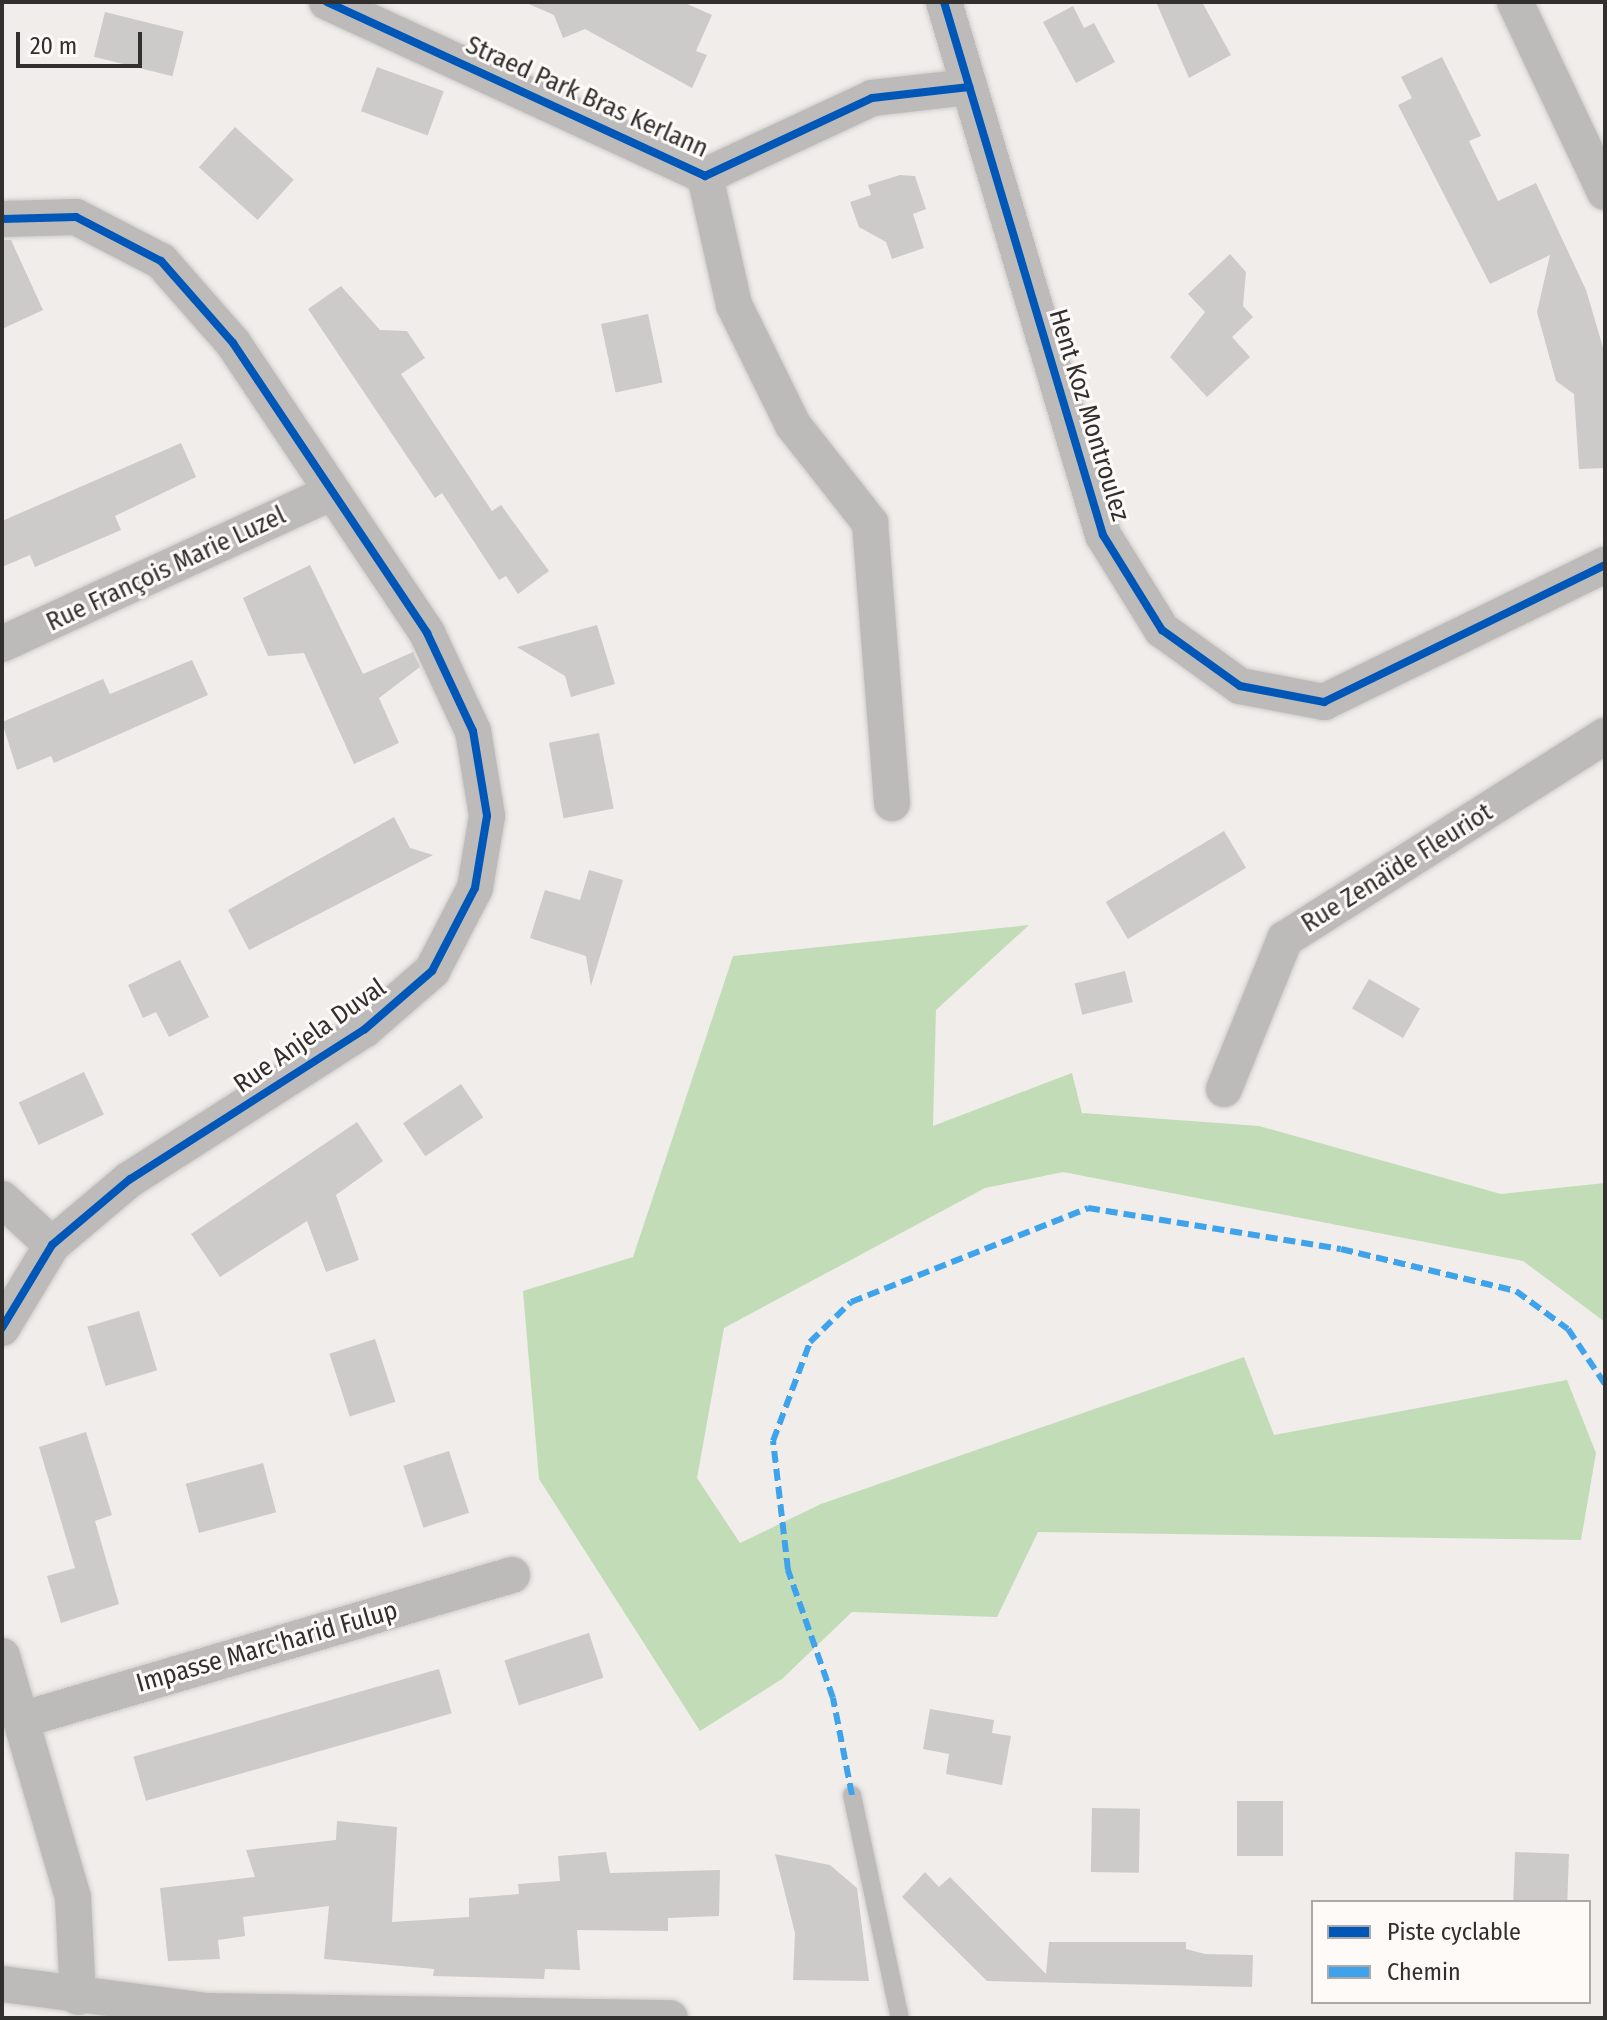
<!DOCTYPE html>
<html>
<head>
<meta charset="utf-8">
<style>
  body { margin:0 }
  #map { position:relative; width:1607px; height:2020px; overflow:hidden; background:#f0edea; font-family:"Fira Sans Condensed",sans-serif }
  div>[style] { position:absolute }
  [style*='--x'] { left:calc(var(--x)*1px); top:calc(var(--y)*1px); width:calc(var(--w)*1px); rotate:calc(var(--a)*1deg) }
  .forest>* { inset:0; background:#c2dcb8 }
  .building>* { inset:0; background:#cdcaca; transform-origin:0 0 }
  .roads { filter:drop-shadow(0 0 2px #cdcbc9) drop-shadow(0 0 2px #cdcbc9) }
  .service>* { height:18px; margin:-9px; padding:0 9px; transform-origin:9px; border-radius:9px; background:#bcbbba }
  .minor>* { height:36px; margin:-18px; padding:0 18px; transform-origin:18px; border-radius:18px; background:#bcbbba }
  .quiet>* { height:6px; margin-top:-3px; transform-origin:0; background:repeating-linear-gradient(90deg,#3ea3eb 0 12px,transparent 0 18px) }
  .cycleway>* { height:8px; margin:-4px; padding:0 4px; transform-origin:4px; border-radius:4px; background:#0057b8 }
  span { translate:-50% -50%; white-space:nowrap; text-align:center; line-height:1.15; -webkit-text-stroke:6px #fefaf7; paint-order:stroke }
  .street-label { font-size:26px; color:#32302e }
  .frame { position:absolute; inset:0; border:4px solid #32302e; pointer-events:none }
  .legend { position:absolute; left:1311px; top:1900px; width:280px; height:104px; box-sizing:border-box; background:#fefaf7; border:2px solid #aca9a7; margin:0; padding:10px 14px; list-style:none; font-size:24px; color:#32302e }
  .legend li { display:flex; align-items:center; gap:16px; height:40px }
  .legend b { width:40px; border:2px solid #aca9a7 }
  .scale { position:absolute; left:16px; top:32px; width:126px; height:36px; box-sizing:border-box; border:4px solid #32302e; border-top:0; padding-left:10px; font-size:24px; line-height:28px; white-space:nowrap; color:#32302e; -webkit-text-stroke:6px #fefaf7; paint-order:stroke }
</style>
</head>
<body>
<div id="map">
  <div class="forest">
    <div style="clip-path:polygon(1029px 925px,936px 1010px,933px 1126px,1072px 1073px,1082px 1113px,1259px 1126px,1501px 1194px,1605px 1183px,1605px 1322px,1523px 1261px,1063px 1172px,985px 1188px,724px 1328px,697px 1478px,740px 1543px,821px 1504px,1244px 1357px,1274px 1435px,1567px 1380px,1596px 1453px,1581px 1540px,1038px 1532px,997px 1617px,852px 1612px,782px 1679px,700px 1731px,539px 1479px,523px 1291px,633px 1257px,733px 956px)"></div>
  </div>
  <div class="building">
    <div style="clip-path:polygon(524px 2px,683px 2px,712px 15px,696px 51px,707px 55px,692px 88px,585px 29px,563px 38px,554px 15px)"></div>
    <div style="clip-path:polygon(1156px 2px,1202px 2px,1231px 55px,1189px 78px)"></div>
    <div style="clip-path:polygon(1073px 6px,1084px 28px,1094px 23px,1115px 62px,1076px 83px,1043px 22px)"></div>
    <div style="left:105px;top:12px;width:81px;height:46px;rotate:14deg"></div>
    <div style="clip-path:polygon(1442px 57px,1481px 136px,1469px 141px,1498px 201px,1536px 183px,1586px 290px,1605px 354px,1605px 468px,1579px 469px,1574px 394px,1556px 381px,1537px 312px,1550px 255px,1490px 284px,1398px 105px,1412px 98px,1401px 77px)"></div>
    <div style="left:377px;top:67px;width:71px;height:47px;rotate:20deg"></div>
    <div style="left:235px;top:127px;width:79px;height:54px;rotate:42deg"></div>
    <div style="clip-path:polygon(900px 175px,915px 176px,926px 209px,913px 214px,924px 248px,892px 259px,886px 242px,859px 227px,850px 202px,871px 195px,868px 185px)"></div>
    <div style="clip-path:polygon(2px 240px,11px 240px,43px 310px,2px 329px)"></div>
    <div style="clip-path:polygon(1230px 254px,1246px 272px,1243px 306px,1253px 317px,1232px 337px,1250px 357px,1207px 397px,1170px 357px,1205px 312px,1188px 294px)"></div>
    <div style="clip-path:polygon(341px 286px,380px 330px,407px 331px,425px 358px,401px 374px,492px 511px,501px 505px,549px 571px,518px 594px,506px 576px,499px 580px,442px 493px,435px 498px,308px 309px)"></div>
    <div style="left:648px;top:314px;width:70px;height:48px;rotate:78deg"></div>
    <div style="clip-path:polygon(181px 443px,196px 477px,115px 516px,121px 530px,35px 567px,30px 555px,2px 567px,2px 521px)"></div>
    <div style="clip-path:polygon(310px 565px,363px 674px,413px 652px,420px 667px,379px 698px,399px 743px,354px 764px,304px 653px,268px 656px,243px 598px)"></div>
    <div style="clip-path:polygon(597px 625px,615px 684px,571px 697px,565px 676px,517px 647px)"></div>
    <div style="clip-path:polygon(192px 660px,208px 695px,54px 763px,51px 756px,17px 770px,2px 722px,103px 679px,110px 694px)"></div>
    <div style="left:599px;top:733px;width:77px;height:51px;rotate:79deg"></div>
    <div style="clip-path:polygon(394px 817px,410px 848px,433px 855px,249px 950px,228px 910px)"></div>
    <div style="left:1224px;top:831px;width:43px;height:138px;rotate:59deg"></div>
    <div style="clip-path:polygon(589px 870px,623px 880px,591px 986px,586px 956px,530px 938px,545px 890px,580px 900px)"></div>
    <div style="clip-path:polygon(180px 960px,209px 1017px,169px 1037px,156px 1012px,143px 1018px,128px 985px)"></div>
    <div style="left:1125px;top:971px;width:32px;height:52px;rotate:76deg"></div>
    <div style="left:1369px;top:979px;width:59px;height:34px;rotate:30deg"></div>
    <div style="left:84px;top:1072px;width:47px;height:72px;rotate:65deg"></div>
    <div style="left:461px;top:1084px;width:40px;height:70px;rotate:56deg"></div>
    <div style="clip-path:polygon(357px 1122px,383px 1161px,336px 1195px,359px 1260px,326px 1272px,307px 1221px,220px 1277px,191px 1234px)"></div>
    <div style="left:139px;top:1311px;width:62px;height:54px;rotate:73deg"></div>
    <div style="left:375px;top:1339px;width:66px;height:48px;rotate:72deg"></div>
    <div style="clip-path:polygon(86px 1432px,112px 1515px,95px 1521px,119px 1604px,61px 1623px,47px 1576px,75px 1568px,39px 1447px)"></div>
    <div style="left:449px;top:1451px;width:65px;height:48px;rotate:72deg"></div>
    <div style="left:263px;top:1463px;width:51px;height:80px;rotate:75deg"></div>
    <div style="left:589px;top:1633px;width:47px;height:89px;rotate:72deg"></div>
    <div style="left:439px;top:1669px;width:46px;height:318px;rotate:74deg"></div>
    <div style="clip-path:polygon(930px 1709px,994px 1720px,992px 1733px,1011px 1736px,1002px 1785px,946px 1774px,949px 1754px,923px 1749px)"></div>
    <div style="left:1237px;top:1801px;width:46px;height:55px"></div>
    <div style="left:1092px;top:1808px;width:48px;height:64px;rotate:1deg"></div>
    <div style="clip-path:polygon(337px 1821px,397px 1827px,392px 1922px,469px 1917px,469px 1898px,519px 1894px,518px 1884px,560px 1881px,558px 1856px,606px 1852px,610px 1873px,720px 1870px,719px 1916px,668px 1918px,668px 1931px,577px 1930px,580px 1970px,545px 1969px,544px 1979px,433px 1976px,434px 1969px,324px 1959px,329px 1906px,243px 1917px,245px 1936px,218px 1940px,220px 1959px,168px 1961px,160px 1888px,255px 1877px,246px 1850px,336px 1840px)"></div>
    <div style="left:1515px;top:1852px;width:54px;height:50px;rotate:2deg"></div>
    <div style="clip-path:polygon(775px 1854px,830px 1865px,857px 1888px,869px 1981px,793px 1980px,795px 1933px)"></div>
    <div style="clip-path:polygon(925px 1872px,939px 1887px,950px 1877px,1046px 1974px,1049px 1942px,1186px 1942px,1186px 1949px,1205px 1954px,1253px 1955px,1252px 1987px,987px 1981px,902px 1897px)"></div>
  </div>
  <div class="roads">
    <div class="service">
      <div style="--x:852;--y:1795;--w:228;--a:77.9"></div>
    </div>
    <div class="minor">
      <div style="--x:327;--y:2;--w:416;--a:24.7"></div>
      <div style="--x:705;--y:176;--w:184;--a:-25"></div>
      <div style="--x:872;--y:98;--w:98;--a:-6.5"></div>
      <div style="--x:944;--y:2;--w:556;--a:73.39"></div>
      <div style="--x:1103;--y:535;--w:112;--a:58.2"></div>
      <div style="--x:1162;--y:630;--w:96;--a:35.7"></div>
      <div style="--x:1240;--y:686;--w:86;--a:10.8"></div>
      <div style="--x:1324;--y:702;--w:313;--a:-26"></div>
      <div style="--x:1515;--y:2;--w:210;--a:64.7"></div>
      <div style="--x:705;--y:176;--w:132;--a:77.3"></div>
      <div style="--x:734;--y:305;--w:134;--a:63.8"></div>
      <div style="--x:793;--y:425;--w:125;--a:51.8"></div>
      <div style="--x:870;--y:523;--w:281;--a:85.5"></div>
      <div style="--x:2;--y:219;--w:74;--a:-1.5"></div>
      <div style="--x:76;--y:217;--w:96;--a:27.4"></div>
      <div style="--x:161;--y:261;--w:109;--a:48.7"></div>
      <div style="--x:233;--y:343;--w:349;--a:56.2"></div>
      <div style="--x:427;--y:633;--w:108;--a:64.9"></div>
      <div style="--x:473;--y:731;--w:86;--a:80.6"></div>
      <div style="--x:487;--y:816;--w:73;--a:99.5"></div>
      <div style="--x:475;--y:888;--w:93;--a:117.4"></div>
      <div style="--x:432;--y:971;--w:89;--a:139.1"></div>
      <div style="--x:365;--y:1029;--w:279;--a:147.4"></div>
      <div style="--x:130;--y:1179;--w:102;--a:139.8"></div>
      <div style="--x:52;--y:1245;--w:97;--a:121.1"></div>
      <div style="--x:2;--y:644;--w:361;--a:-24.7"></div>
      <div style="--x:1224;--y:1089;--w:162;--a:-67.9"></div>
      <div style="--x:1285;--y:939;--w:379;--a:-32.4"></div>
      <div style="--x:2;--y:1199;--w:68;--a:42.6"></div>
      <div style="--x:2;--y:1656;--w:252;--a:73.6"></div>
      <div style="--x:73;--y:1898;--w:99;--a:87.1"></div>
      <div style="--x:21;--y:1720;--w:512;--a:-16.45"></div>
      <div style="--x:2;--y:1984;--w:208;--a:7.5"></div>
      <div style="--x:208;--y:2011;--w:462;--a:0.9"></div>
    </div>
  </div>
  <div class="quiet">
    <div style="--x:852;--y:1795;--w:99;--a:-101.1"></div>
    <div style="--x:833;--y:1698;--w:136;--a:-109.4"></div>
    <div style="--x:788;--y:1570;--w:130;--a:-96.6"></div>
    <div style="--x:773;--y:1441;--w:106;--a:-69.5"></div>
    <div style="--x:810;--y:1342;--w:57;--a:-44.3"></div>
    <div style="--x:851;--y:1302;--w:255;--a:-21.6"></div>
    <div style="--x:1088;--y:1208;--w:256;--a:9.2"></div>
    <div style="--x:1341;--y:1249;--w:180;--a:13.5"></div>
    <div style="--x:1516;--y:1291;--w:64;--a:36.2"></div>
    <div style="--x:1568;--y:1329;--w:66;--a:56.1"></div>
  </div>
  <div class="cycleway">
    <div style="--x:327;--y:2;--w:416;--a:24.7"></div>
    <div style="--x:705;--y:176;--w:184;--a:-25"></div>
    <div style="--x:872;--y:98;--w:98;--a:-6.5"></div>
    <div style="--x:944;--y:2;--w:556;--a:73.39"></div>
    <div style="--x:1103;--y:535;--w:112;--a:58.2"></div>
    <div style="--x:1162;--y:630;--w:96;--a:35.7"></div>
    <div style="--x:1240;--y:686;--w:86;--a:10.8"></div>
    <div style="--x:1324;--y:702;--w:313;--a:-26"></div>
    <div style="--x:2;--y:219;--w:74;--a:-1.5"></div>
    <div style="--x:76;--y:217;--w:96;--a:27.4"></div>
    <div style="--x:161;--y:261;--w:109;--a:48.7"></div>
    <div style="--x:233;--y:343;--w:349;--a:56.2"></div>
    <div style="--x:427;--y:633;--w:108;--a:64.9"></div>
    <div style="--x:473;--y:731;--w:86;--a:80.6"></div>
    <div style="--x:487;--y:816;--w:73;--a:99.5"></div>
    <div style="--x:475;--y:888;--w:93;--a:117.4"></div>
    <div style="--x:432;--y:971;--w:89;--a:139.1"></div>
    <div style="--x:365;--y:1029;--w:279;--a:147.4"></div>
    <div style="--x:130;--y:1179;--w:102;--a:139.8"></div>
    <div style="--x:52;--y:1245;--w:97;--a:121.1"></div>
  </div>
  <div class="street-label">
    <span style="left:587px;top:97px;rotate:24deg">Straed Park Bras Kerlann</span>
    <span style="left:1089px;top:415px;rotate:73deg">Hent Koz Montroulez</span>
    <span style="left:166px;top:569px;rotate:-25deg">Rue François Marie Luzel</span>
    <span style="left:1397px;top:868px;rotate:-32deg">Rue Zenaïde Fleuriot</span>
    <span style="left:310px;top:1036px;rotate:-35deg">Rue Anjela Duval</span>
    <span style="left:267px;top:1647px;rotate:-16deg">Impasse Marc'harid Fulup</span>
  </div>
  <div class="frame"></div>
  <ul class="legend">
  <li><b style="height:10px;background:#0057b8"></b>Piste cyclable</li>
  <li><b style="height:10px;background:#3ea3eb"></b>Chemin</li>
  </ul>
  <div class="scale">20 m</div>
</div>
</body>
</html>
